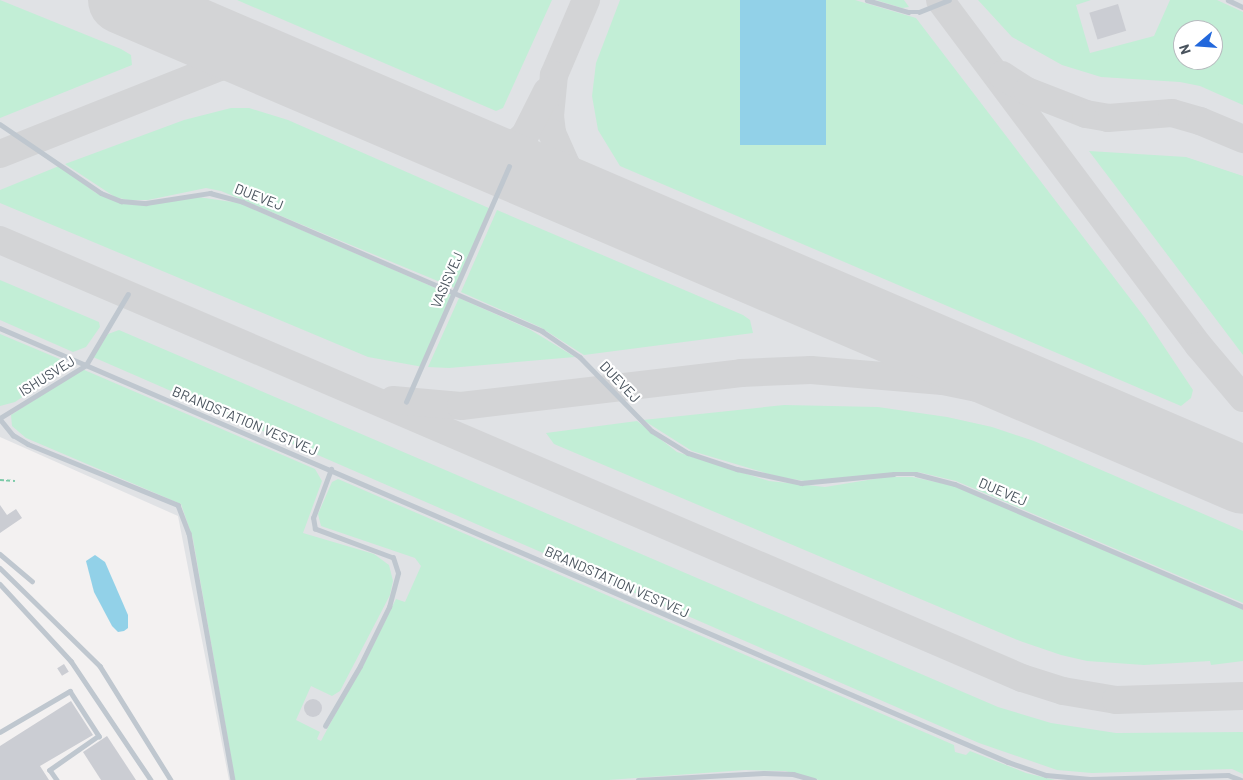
<!DOCTYPE html>
<html>
<head>
<meta charset="utf-8">
<style>
  body { margin:0 }
  #map { position:relative; width:1243px; height:780px; overflow:hidden; background:#f3f1f1; font-family:Barlow,sans-serif }
  div>[style] { position:absolute }
  [style*='--x'] { left:calc(var(--x)*1px); top:calc(var(--y)*1px); width:calc(var(--w)*1px); rotate:calc(var(--a)*1deg) }
  .airport>* { inset:0; background:#e0e2e5 }
  .green>* { inset:0; background:#c2eed6 }
  .water>* { inset:0; background:#92d1e8; transform-origin:0 0 }
  .taxiway>* { height:28px; margin:-14px; padding:0 14px; transform-origin:14px; border-radius:14px; background:#d3d4d6 }
  .runway>* { height:68px; margin:-34px; padding:0 34px; transform-origin:34px; border-radius:34px; background:#d3d4d6 }
  .building>* { inset:0; background:#cbcdd3; transform-origin:0 0 }
  .round { border-radius:50% }
  .path>* { height:2px; margin-top:-1px; transform-origin:0; background:repeating-linear-gradient(90deg,#7ccaa8 0 4px,transparent 0 6.5px) }
  .lane>* { height:4.5px; margin:-2.25px; padding:0 2.25px; transform-origin:2.25px; border-radius:2.25px; background:#bfc7cf }
  span { translate:-50% -50%; white-space:nowrap; text-align:center; line-height:1.15; -webkit-text-stroke:4.5px #fff; paint-order:stroke }
  .street-label { font-size:14px; color:#49535d }
  .north { position:absolute; left:1173px; top:20px; width:50px; height:50px; box-sizing:border-box; background:#fff; border:1px solid #b6babe; border-radius:50%; rotate:252deg; font-size:14px; font-weight:700; line-height:20px; text-align:center; color:#49535d }
  .north::after { content:''; display:block; margin:auto; width:18px; height:22px; background:#2268dc; clip-path:polygon(50% 0,100% 100%,50% 72%,0 100%) }
</style>
</head>
<body>
<div id="map">
  <div class="airport">
    <div style="clip-path:polygon(evenodd,0 0,1243px 0,1243px 780px,229px 780px,178px 516px,0 437px,0 0,1183px 30px,1213px 30px,1213px 60px,1183px 60px,1183px 30px)"></div>
  </div>
  <div class="green">
    <div style="clip-path:polygon(0 0,121px 49px,131px 55px,132px 65px,0 118px)"></div>
    <div style="clip-path:polygon(237px 0,552px 0,503px 108px,496px 111px)"></div>
    <div style="clip-path:polygon(620px 0,855px 0,916px 18px,1145px 318px,1193px 390px,1191px 398px,1181px 406px,620px 166px,598px 130px,592px 96px,596px 63px)"></div>
    <div style="clip-path:polygon(876px 0,904px 0,909px 7px,902px 8px)"></div>
    <div style="clip-path:polygon(evenodd,978px 0,1091px 0,1076px 5px,1090px 53px,1154px 36px,1170px 0,1217px 0,1243px 12px,1243px 105px,1200px 86px,1180px 82px,1101px 77px,1062px 65px,1012px 37px,978px 0,1183px 30px,1213px 30px,1213px 60px,1183px 60px,1183px 30px)"></div>
    <div style="clip-path:polygon(231px 108px,249px 108px,288px 120px,491px 209px,457px 289px,221px 191px,206px 188px,148px 200px,128px 200px,115px 197px,65px 164px,184px 120px)"></div>
    <div style="clip-path:polygon(1089px 151px,1186px 157px,1243px 176px,1243px 355px)"></div>
    <div style="clip-path:polygon(59px 166px,96px 193px,125px 204px,148px 205px,191px 196px,239px 203px,454px 296px,423px 367px,368px 357px,0 203px,0 190px)"></div>
    <div style="clip-path:polygon(497px 210px,743px 315px,750px 320px,753px 333px,584px 355px,540px 327px,461px 292px)"></div>
    <div style="clip-path:polygon(0 280px,99px 322px,100px 327px,86px 347px,73px 352px,0 320px)"></div>
    <div style="clip-path:polygon(459px 298px,529px 329px,575px 357px,449px 368px,428px 367px)"></div>
    <div style="clip-path:polygon(119px 330px,998px 707px,1051px 723px,1116px 733px,1243px 732px,1243px 774px,1232px 769px,1092px 773px,1057px 770px,979px 743px,93px 357px,108px 334px)"></div>
    <div style="clip-path:polygon(0 334px,62px 360px,67px 367px,15px 402px,0 406px)"></div>
    <div style="clip-path:polygon(82px 369px,315px 469px,322px 481px,303px 533px,374px 554px,389px 565px,393px 581px,390px 595px,340px 691px,332px 696px,311px 686px,296px 720px,320px 732px,317px 739px,321px 741px,396px 599px,405px 602px,421px 566px,415px 558px,321px 526px,318px 514px,332px 482px,338px 479px,954px 745px,955px 752px,966px 755px,970px 751px,1026px 773px,1055px 780px,819px 780px,785px 771px,745px 770px,608px 780px,235px 780px,193px 539px,181px 504px,26px 438px,12px 426px,11px 415px)"></div>
    <div style="clip-path:polygon(784px 405px,878px 407px,947px 417px,992px 427px,1034px 441px,1243px 531px,1243px 603px,956px 481px,918px 472px,805px 481px,779px 477px,692px 451px,643px 420px)"></div>
    <div style="clip-path:polygon(637px 421px,677px 452px,769px 481px,825px 487px,886px 477px,912px 477px,955px 486px,1243px 610px,1243px 661px,1211px 665px,1210px 661px,1144px 665px,1087px 661px,1061px 655px,1020px 641px,554px 444px,546px 433px)"></div>
  </div>
  <div class="water">
    <div style="left:740px;top:0;width:86px;height:145px"></div>
    <div style="clip-path:polygon(95px 555px,105px 562px,128px 615px,128px 628px,124px 631px,118px 632px,112px 626px,94px 592px,86px 561px)"></div>
  </div>
  <div class="taxiway">
    <div style="--x:586;--y:0;--w:82;--a:113.1"></div>
    <div style="--x:554;--y:75;--w:41;--a:95.6"></div>
    <div style="--x:550;--y:116;--w:17;--a:83"></div>
    <div style="--x:552;--y:133;--w:35;--a:66"></div>
    <div style="--x:566;--y:165;--w:31;--a:52"></div>
    <div style="--x:585;--y:189;--w:32;--a:39"></div>
    <div style="--x:940;--y:0;--w:432;--a:53.2"></div>
    <div style="--x:1199;--y:346;--w:68;--a:49.8"></div>
    <div style="--x:1002;--y:75;--w:30;--a:33"></div>
    <div style="--x:1027;--y:91;--w:63;--a:21.3"></div>
    <div style="--x:1086;--y:114;--w:22;--a:10"></div>
    <div style="--x:1108;--y:118;--w:64;--a:-4.5"></div>
    <div style="--x:1172;--y:113;--w:29;--a:16"></div>
    <div style="--x:1200;--y:121;--w:47;--a:22.7"></div>
    <div style="--x:477;--y:152;--w:14;--a:4"></div>
    <div style="--x:491;--y:153;--w:24;--a:-19"></div>
    <div style="--x:514;--y:145;--w:15;--a:-42"></div>
    <div style="--x:525;--y:135;--w:49;--a:-63.4"></div>
    <div style="--x:0;--y:154;--w:237;--a:-21.6"></div>
    <div style="--x:220;--y:67;--w:29;--a:-8"></div>
    <div style="--x:249;--y:63;--w:27;--a:6"></div>
    <div style="--x:0;--y:240;--w:1112;--a:23.2"></div>
    <div style="--x:1022;--y:678;--w:43;--a:17.6"></div>
    <div style="--x:1063;--y:691;--w:54;--a:9.6"></div>
    <div style="--x:1116;--y:700;--w:127;--a:-1.8"></div>
    <div style="--x:393;--y:400;--w:68;--a:5"></div>
    <div style="--x:461;--y:406;--w:282;--a:-6.7"></div>
    <div style="--x:741;--y:373;--w:70;--a:-2.5"></div>
    <div style="--x:811;--y:370;--w:132;--a:4.8"></div>
    <div style="--x:943;--y:381;--w:50;--a:11.5"></div>
    <div style="--x:992;--y:391;--w:126;--a:15.7"></div>
  </div>
  <div class="runway">
    <div style="--x:122;--y:0;--w:1219;--a:23.18"></div>
  </div>
  <div class="building">
    <div style="left:1118px;top:4px;width:28px;height:30px;rotate:73deg"></div>
    <div style="clip-path:polygon(0 505px,7px 515px,16px 509px,22px 518px,0 533px)"></div>
    <div style="left:64px;top:664px;width:9px;height:8px;rotate:58deg"></div>
    <div class="round" style="left:304px;top:699px;width:18px;height:18px"></div>
    <div style="clip-path:polygon(71px 701px,93px 735px,40px 766px,49px 780px,0 780px,0 746px)"></div>
    <div style="clip-path:polygon(107px 736px,136px 780px,101px 780px,83px 752px)"></div>
  </div>
  <div class="path">
    <div style="--x:0;--y:480;--w:15;--a:4"></div>
  </div>
  <div class="lane">
    <div style="--x:867;--y:0;--w:43;--a:16.3"></div>
    <div style="--x:908;--y:12;--w:11;--a:0"></div>
    <div style="--x:919;--y:12;--w:32;--a:-22"></div>
    <div style="--x:1228;--y:0;--w:17;--a:25"></div>
    <div style="--x:0;--y:124;--w:122;--a:34.3"></div>
    <div style="--x:101;--y:193;--w:22;--a:22"></div>
    <div style="--x:121;--y:201;--w:25;--a:5"></div>
    <div style="--x:146;--y:203;--w:65;--a:-8.9"></div>
    <div style="--x:210;--y:193;--w:34;--a:15"></div>
    <div style="--x:243;--y:202;--w:326;--a:23.3"></div>
    <div style="--x:542;--y:331;--w:46;--a:34.4"></div>
    <div style="--x:580;--y:357;--w:103;--a:45.8"></div>
    <div style="--x:652;--y:431;--w:42;--a:31.4"></div>
    <div style="--x:688;--y:453;--w:52;--a:18.1"></div>
    <div style="--x:737;--y:469;--w:66;--a:12.3"></div>
    <div style="--x:801;--y:483;--w:93;--a:-5.5"></div>
    <div style="--x:894;--y:474;--w:22;--a:0"></div>
    <div style="--x:916;--y:474;--w:40;--a:14.4"></div>
    <div style="--x:955;--y:484;--w:313;--a:23.1"></div>
    <div style="--x:0;--y:328;--w:1097;--a:23.29"></div>
    <div style="--x:1008;--y:762;--w:40;--a:18.9"></div>
    <div style="--x:1046;--y:775;--w:44;--a:5.2"></div>
    <div style="--x:1090;--y:779;--w:138;--a:-1.7"></div>
    <div style="--x:1228;--y:775;--w:14;--a:21"></div>
    <div style="--x:406;--y:402;--w:257;--a:-66.4"></div>
    <div style="--x:0;--y:418;--w:101;--a:-31.6"></div>
    <div style="--x:86;--y:365;--w:82;--a:-59.4"></div>
    <div style="--x:0;--y:419;--w:21;--a:51"></div>
    <div style="--x:13;--y:435;--w:17;--a:31"></div>
    <div style="--x:28;--y:444;--w:162;--a:22.1"></div>
    <div style="--x:178;--y:505;--w:30;--a:69"></div>
    <div style="--x:189;--y:533;--w:251;--a:79.9"></div>
    <div style="--x:0;--y:554;--w:42;--a:40.2"></div>
    <div style="--x:0;--y:568;--w:140;--a:44.4"></div>
    <div style="--x:100;--y:666;--w:134;--a:58.1"></div>
    <div style="--x:0;--y:584;--w:105;--a:47.3"></div>
    <div style="--x:71;--y:661;--w:143;--a:56.1"></div>
    <div style="--x:325;--y:726;--w:69;--a:-59.7"></div>
    <div style="--x:360;--y:666;--w:66;--a:-63.8"></div>
    <div style="--x:389;--y:607;--w:35;--a:-75"></div>
    <div style="--x:398;--y:573;--w:16;--a:-108"></div>
    <div style="--x:393;--y:558;--w:83;--a:-159.6"></div>
    <div style="--x:315;--y:529;--w:11;--a:-100"></div>
    <div style="--x:313;--y:518;--w:52;--a:-69.8"></div>
    <div style="--x:0;--y:732;--w:81;--a:-30.4"></div>
    <div style="--x:70;--y:691;--w:54;--a:57.2"></div>
    <div style="--x:99;--y:736;--w:60;--a:145.2"></div>
    <div style="--x:50;--y:770;--w:12;--a:55"></div>
    <div style="--x:638;--y:780;--w:126;--a:-3.2"></div>
    <div style="--x:764;--y:773;--w:29;--a:2"></div>
    <div style="--x:793;--y:774;--w:22;--a:16"></div>
  </div>
  <div class="street-label">
    <span style="left:259px;top:197px;rotate:21deg">DUEVEJ</span>
    <span style="left:447px;top:280px;rotate:-66deg">VASISVEJ</span>
    <span style="left:47px;top:376px;rotate:-32deg">ISHUSVEJ</span>
    <span style="left:620px;top:382px;rotate:46deg">DUEVEJ</span>
    <span style="left:245px;top:421px;rotate:23deg">BRANDSTATION VESTVEJ</span>
    <span style="left:1003px;top:492px;rotate:23deg">DUEVEJ</span>
    <span style="left:617px;top:582px;rotate:24deg">BRANDSTATION VESTVEJ</span>
  </div>
  <div class="north">N</div>
</div>
</body>
</html>
